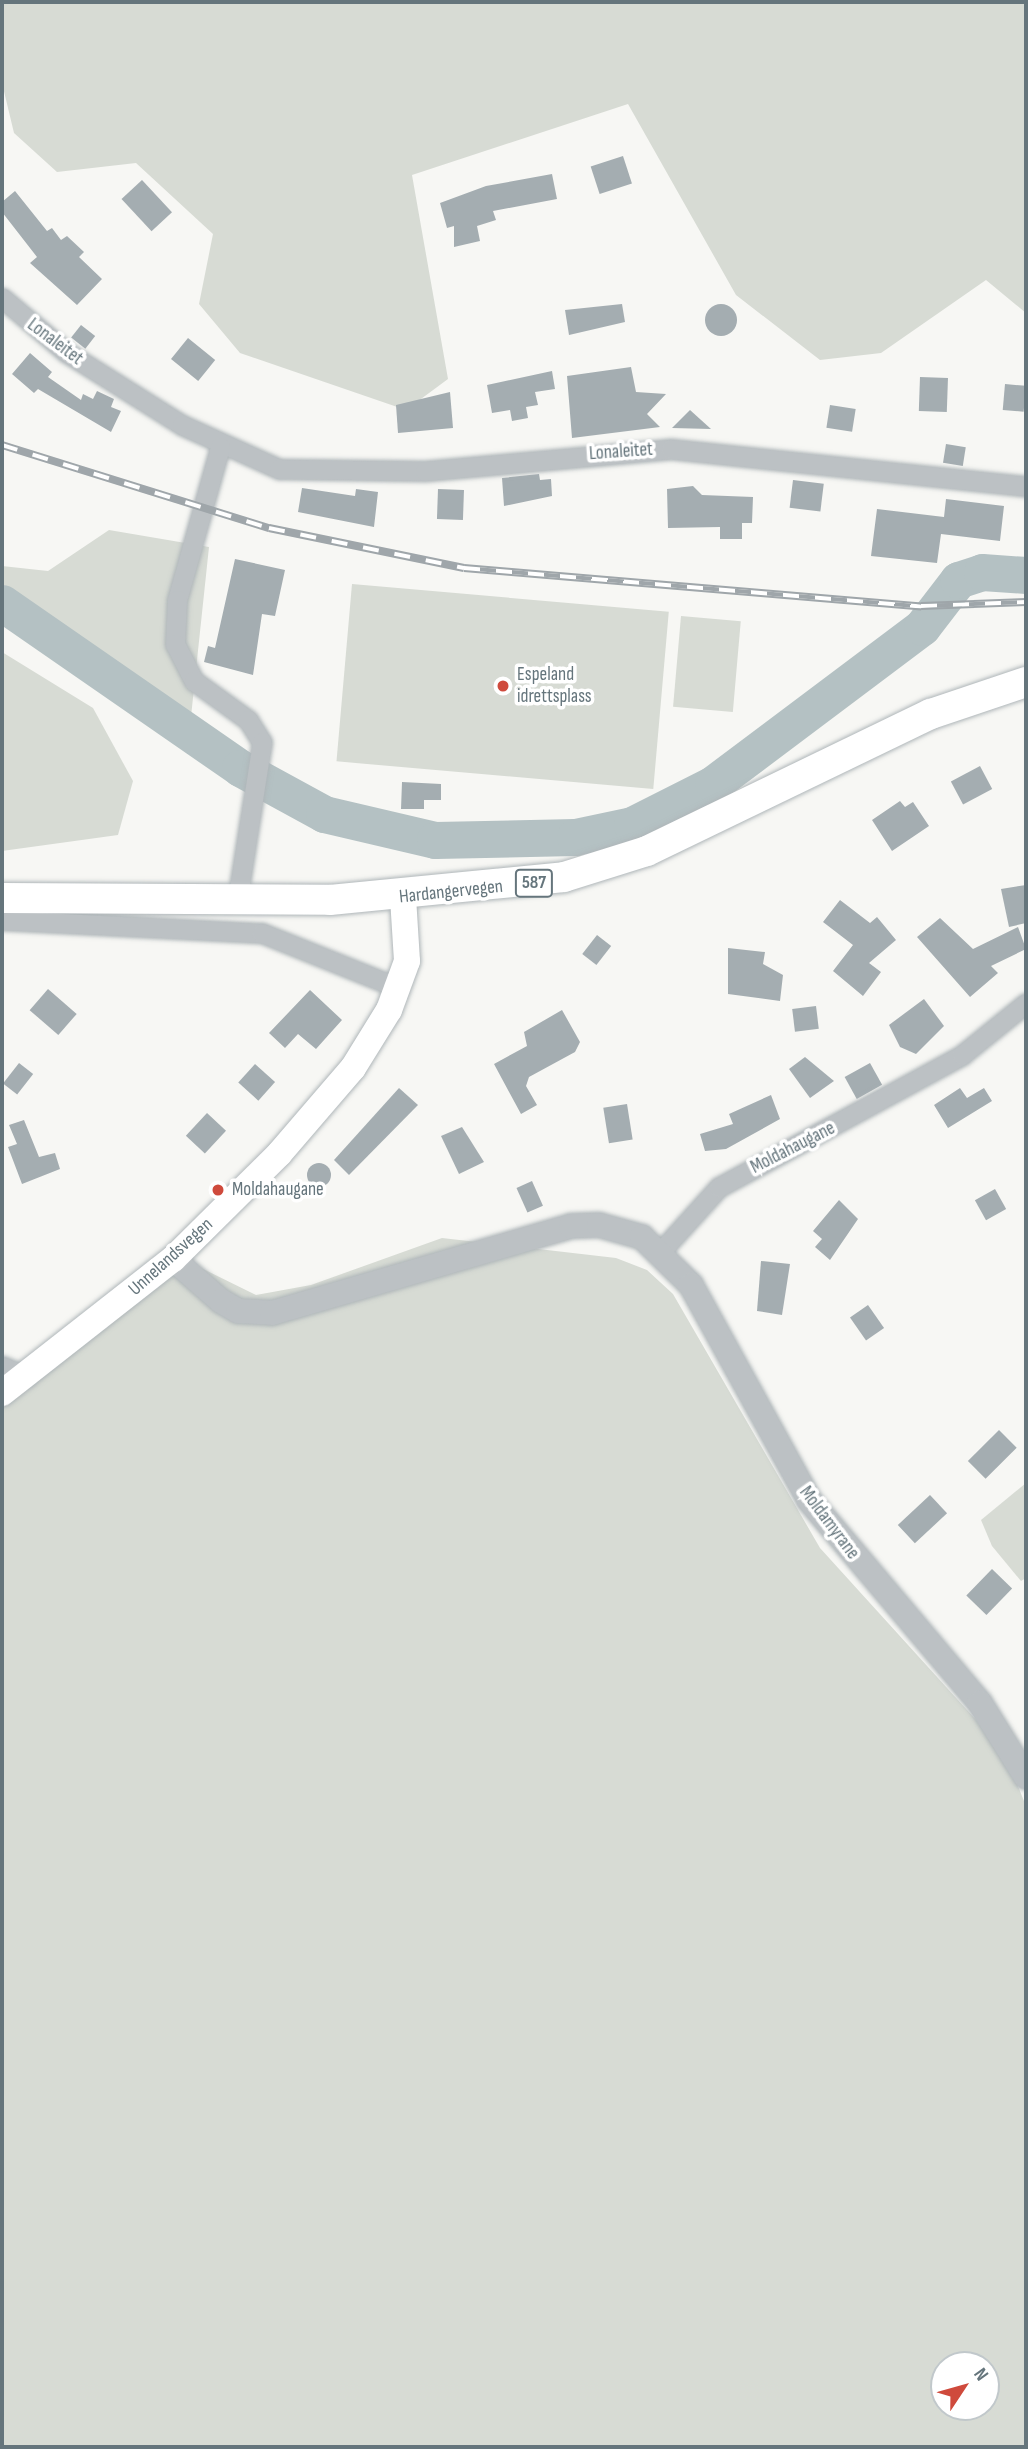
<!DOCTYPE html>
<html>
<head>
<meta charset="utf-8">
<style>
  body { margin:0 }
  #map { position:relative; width:1028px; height:2449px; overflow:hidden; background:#f7f7f4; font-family:"Sofia Sans Condensed",sans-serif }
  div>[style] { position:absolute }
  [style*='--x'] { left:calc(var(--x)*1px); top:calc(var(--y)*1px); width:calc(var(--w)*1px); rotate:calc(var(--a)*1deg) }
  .green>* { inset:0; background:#d7dbd4; transform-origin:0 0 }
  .river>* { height:37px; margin:-18.5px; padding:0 18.5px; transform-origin:18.5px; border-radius:18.5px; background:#b4c1c3 }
  .building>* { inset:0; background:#a4adb1; transform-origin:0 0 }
  .round { border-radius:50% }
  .roads { filter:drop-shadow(0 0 2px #afb6b9) drop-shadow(0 0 2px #afb6b9) }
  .minor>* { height:19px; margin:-9.5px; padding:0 9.5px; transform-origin:9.5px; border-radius:9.5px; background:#bcc1c4 }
  .tertiary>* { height:24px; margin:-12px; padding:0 12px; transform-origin:12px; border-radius:12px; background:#bcc1c4 }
  .secondary>* { height:26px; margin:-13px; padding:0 13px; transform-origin:13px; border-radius:13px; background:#fff }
  .primary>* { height:30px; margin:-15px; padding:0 15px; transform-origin:15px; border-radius:15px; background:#fff }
  .rail>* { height:8px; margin-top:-4px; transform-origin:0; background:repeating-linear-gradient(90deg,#fff 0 16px,#9fa6aa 0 32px); box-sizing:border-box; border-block:2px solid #9fa6aa }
  .dots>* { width:19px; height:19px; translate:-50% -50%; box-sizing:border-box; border:4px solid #fff; border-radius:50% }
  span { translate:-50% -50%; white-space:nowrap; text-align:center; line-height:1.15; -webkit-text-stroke:7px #fff; paint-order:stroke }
  .shield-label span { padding:2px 5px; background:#fff; border:2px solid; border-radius:5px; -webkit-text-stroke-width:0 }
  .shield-label { font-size:18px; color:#65757c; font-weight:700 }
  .street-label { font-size:19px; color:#65757c }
  .poi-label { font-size:19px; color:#65757c }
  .left { translate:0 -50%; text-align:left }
  .frame { position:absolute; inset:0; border:4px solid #65757c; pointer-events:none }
  .north { position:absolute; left:930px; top:2351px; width:70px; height:70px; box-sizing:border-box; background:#fff; border:2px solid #c1c8cb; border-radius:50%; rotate:54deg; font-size:19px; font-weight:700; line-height:28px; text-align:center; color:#65757c }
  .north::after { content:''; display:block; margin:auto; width:24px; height:32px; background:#cf4a3c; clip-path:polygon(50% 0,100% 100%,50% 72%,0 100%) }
</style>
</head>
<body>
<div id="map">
  <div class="green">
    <div style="clip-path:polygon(2px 2px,1026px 2px,1026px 313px,986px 280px,881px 353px,820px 360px,736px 295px,628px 104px,412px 175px,448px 379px,406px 410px,240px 353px,199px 304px,213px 234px,136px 163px,57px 172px,14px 133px,2px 83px)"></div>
    <div style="clip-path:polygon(109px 530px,209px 547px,190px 726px,142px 710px,91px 658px,2px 598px,2px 566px,48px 571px)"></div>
    <div style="left:352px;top:584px;width:318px;height:178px;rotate:5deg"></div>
    <div style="left:681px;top:616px;width:60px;height:91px;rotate:5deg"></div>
    <div style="clip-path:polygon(2px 652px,93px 708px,133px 781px,118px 835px,2px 851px)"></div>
    <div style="clip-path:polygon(evenodd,442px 1238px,616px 1258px,647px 1270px,673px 1294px,820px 1548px,977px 1721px,1011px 1769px,1026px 1806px,1026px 2447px,2px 2447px,2px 1373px,10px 1377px,163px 1261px,193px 1264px,256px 1295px,311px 1285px,442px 1238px,944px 2365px,986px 2365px,986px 2407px,944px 2407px,944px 2365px)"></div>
    <div style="clip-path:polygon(1026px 1483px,1026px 1578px,1021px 1581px,992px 1546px,981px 1520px)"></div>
  </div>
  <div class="river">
    <div style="--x:2;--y:603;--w:290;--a:34.7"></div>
    <div style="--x:240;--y:768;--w:96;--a:28.7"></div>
    <div style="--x:324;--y:814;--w:114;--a:13.2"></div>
    <div style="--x:435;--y:840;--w:140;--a:-1.2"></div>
    <div style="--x:575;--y:837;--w:58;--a:-11.9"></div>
    <div style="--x:632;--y:825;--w:91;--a:-26.8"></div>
    <div style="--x:713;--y:784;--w:261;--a:-36.9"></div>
    <div style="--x:922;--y:627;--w:59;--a:-52.5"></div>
    <div style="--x:958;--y:580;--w:25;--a:-18"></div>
    <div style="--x:982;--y:572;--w:44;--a:3.9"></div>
  </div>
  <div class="building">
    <div style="left:623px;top:156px;width:29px;height:34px;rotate:72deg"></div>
    <div style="clip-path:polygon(552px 174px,557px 199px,493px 211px,496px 220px,477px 226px,480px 241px,454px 247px,454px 226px,447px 228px,440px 203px,486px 186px)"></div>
    <div style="left:142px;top:180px;width:44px;height:28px;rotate:47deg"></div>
    <div style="clip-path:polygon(15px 191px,47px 231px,52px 228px,61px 240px,67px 236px,84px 252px,79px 257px,102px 279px,77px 305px,30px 263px,37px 257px,2px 212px,2px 202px)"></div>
    <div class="round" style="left:705px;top:304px;width:32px;height:32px"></div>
    <div style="clip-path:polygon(622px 304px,625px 322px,569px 335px,565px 310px)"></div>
    <div style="left:81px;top:325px;width:18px;height:16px;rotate:38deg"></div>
    <div style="left:188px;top:338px;width:35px;height:27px;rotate:39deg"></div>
    <div style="clip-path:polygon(30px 353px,52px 372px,48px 377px,81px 400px,83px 394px,93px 399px,97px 391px,114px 399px,111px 407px,121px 411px,111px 432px,38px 389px,34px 393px,12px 374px)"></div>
    <div style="clip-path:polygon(631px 367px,636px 392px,666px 394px,647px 414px,660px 427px,572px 438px,567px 376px)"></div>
    <div style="clip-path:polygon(552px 371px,555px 389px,535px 392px,538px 405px,526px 407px,528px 418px,512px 421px,510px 410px,492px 413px,487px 385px)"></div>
    <div style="left:920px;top:377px;width:28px;height:34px;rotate:2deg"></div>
    <div style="left:1005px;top:384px;width:21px;height:26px;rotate:5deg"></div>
    <div style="clip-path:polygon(450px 392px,453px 428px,398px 433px,396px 405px)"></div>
    <div style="left:830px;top:405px;width:26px;height:23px;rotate:9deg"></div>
    <div style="clip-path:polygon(690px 410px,711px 429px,672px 428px)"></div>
    <div style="left:946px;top:444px;width:20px;height:19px;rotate:9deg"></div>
    <div style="clip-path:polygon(539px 474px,540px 480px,551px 479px,552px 496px,504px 506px,502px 478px)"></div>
    <div style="left:793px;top:480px;width:31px;height:28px;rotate:7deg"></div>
    <div style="clip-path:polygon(693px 486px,702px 495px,753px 497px,752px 523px,742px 523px,742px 539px,720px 539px,720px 527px,668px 528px,667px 489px)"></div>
    <div style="clip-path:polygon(302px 488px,355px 496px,356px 489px,378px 492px,374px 527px,298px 512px)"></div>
    <div style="left:438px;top:489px;width:26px;height:30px;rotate:2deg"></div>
    <div style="clip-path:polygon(946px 499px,1004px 506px,1000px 541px,941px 534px,937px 563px,871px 556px,877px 509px,944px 517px)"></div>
    <div style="clip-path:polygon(235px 559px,285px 570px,275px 616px,262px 614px,253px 675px,204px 662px,208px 646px,215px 648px)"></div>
    <div style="left:980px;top:766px;width:26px;height:33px;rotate:62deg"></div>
    <div style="clip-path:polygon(402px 782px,441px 784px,441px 800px,424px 800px,424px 809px,401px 809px)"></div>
    <div style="clip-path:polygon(900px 801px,905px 807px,913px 802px,929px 826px,892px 851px,872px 820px)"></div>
    <div style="clip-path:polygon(1026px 885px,1026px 923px,1009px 927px,1001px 889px)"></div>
    <div style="clip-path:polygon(840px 900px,870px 923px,877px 917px,896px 940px,869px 963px,881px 972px,863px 996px,833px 971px,853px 945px,823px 922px)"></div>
    <div style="clip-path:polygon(940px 918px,973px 949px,1018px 927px,1026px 949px,991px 966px,998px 973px,970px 997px,917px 937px)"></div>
    <div style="left:597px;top:935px;width:18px;height:24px;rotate:38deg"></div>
    <div style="clip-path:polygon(728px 948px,765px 952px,763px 964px,783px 975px,780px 1001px,728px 994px)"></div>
    <div style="left:48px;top:989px;width:38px;height:28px;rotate:41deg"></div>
    <div style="clip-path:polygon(310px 990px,342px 1020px,316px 1049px,298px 1034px,285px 1048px,269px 1033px)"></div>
    <div style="clip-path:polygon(924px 999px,944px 1026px,916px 1054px,900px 1047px,889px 1025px)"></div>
    <div style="left:816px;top:1006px;width:23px;height:24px;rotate:83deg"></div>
    <div style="clip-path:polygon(562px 1010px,580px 1042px,575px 1052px,529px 1077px,526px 1086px,537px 1105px,521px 1114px,494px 1064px,527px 1046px,524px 1032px)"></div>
    <div style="clip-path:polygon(805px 1057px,834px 1081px,810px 1098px,789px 1069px)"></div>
    <div style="left:19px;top:1063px;width:18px;height:26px;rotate:38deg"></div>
    <div style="left:870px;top:1063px;width:25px;height:29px;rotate:61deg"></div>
    <div style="left:255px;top:1064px;width:27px;height:25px;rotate:42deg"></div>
    <div style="clip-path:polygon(399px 1088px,418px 1105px,349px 1175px,334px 1160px)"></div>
    <div style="clip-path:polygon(960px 1088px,967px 1098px,984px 1088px,992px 1101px,948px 1128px,934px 1105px)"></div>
    <div style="clip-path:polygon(771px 1095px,780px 1119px,726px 1149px,705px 1151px,700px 1134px,733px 1124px,729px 1114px)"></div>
    <div style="left:627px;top:1104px;width:36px;height:24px;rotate:81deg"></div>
    <div style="left:207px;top:1113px;width:26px;height:31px;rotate:43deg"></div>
    <div style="clip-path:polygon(24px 1120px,39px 1157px,55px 1153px,60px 1169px,22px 1184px,8px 1147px,17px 1144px,9px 1125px)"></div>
    <div style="clip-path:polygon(462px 1127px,484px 1162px,459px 1174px,441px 1136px)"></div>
    <div class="round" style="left:307px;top:1163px;width:24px;height:24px"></div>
    <div style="left:532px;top:1181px;width:27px;height:17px;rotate:66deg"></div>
    <div style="left:995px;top:1189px;width:23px;height:23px;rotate:61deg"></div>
    <div style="clip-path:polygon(839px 1200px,858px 1219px,830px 1260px,815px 1247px,822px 1239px,813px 1231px)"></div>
    <div style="clip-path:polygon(761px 1261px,790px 1264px,782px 1315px,757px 1311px)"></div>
    <div style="left:868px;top:1305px;width:28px;height:22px;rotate:55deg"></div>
    <div style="left:999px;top:1430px;width:25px;height:44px;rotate:45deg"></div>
    <div style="left:930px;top:1495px;width:25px;height:44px;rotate:47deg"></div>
    <div style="left:992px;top:1569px;width:28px;height:37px;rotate:44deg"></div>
  </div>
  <div class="roads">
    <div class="minor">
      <div style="--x:2;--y:298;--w:84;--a:40.2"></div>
      <div style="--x:66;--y:352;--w:137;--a:32.2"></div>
      <div style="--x:182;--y:425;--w:107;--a:24.4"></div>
      <div style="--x:279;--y:469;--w:146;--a:0.8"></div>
      <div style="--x:425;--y:471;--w:247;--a:-5.1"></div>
      <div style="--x:671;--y:449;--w:357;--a:6"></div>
      <div style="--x:220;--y:447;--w:159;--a:105.7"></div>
      <div style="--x:177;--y:600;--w:44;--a:92.6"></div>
      <div style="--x:175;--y:644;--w:42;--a:62.8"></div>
      <div style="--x:194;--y:681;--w:67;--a:35.8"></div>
      <div style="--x:248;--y:720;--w:26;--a:58"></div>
      <div style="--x:262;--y:742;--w:162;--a:98.9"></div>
      <div style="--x:2;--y:920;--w:260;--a:2.9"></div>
      <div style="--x:262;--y:933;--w:148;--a:21.9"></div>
      <div style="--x:662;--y:1250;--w:85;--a:-47.9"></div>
      <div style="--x:719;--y:1187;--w:277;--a:-28.5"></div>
      <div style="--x:962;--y:1055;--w:82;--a:-39.1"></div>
      <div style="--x:2;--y:1366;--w:28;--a:23"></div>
    </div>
    <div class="tertiary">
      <div style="--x:173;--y:1259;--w:64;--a:41.2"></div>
      <div style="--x:221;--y:1301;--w:20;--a:30"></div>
      <div style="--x:238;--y:1311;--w:34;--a:3"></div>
      <div style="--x:272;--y:1313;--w:311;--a:-16.2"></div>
      <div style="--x:571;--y:1226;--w:28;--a:-2"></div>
      <div style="--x:599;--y:1225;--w:45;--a:15.6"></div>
      <div style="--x:642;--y:1237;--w:69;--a:44.4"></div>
      <div style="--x:691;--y:1285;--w:245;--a:61.2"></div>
      <div style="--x:809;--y:1500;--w:265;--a:49.9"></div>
      <div style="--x:980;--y:1703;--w:87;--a:58.1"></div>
    </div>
    <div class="secondary">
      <div style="--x:2;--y:1393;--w:217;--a:-38.1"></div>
      <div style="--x:173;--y:1259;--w:149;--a:-44.7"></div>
      <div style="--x:279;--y:1154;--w:113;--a:-49.3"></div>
      <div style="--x:353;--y:1068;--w:68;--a:-58.2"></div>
      <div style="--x:389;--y:1010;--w:52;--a:-69.8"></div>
      <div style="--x:407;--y:961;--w:64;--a:-93.6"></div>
    </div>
    <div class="primary">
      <div style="--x:2;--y:898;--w:328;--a:0.3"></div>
      <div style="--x:330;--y:900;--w:235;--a:-5.6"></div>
      <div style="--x:564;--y:877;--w:87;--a:-17.4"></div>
      <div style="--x:647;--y:851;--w:315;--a:-25.8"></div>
      <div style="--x:931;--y:714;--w:100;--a:-18.6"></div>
    </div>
  </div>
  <div class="rail">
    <div style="--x:2;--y:445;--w:280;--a:17.3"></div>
    <div style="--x:269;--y:528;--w:199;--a:11.6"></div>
    <div style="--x:464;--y:568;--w:459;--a:4.8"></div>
    <div style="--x:921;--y:606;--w:105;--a:-2.2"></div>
  </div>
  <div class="dots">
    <div style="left:503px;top:686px;background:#cf4a3c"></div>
    <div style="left:218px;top:1190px;background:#cf4a3c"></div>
  </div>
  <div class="shield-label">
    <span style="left:534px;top:883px">587</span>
  </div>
  <div class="street-label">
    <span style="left:55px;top:342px;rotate:37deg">Lonaleitet</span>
    <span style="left:621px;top:452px;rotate:-4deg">Lonaleitet</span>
    <span style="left:451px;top:892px;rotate:-6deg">Hardangervegen</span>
    <span style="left:793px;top:1148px;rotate:-27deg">Moldahaugane</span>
    <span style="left:171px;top:1257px;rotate:-42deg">Unnelandsvegen</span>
    <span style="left:829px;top:1523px;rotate:53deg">Moldamyrane</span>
  </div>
  <div class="poi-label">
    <span class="left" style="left:517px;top:686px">Espeland<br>idrettsplass</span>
    <span class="left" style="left:232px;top:1190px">Moldahaugane</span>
  </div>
  <div class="frame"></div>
  <div class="north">N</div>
</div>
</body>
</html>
